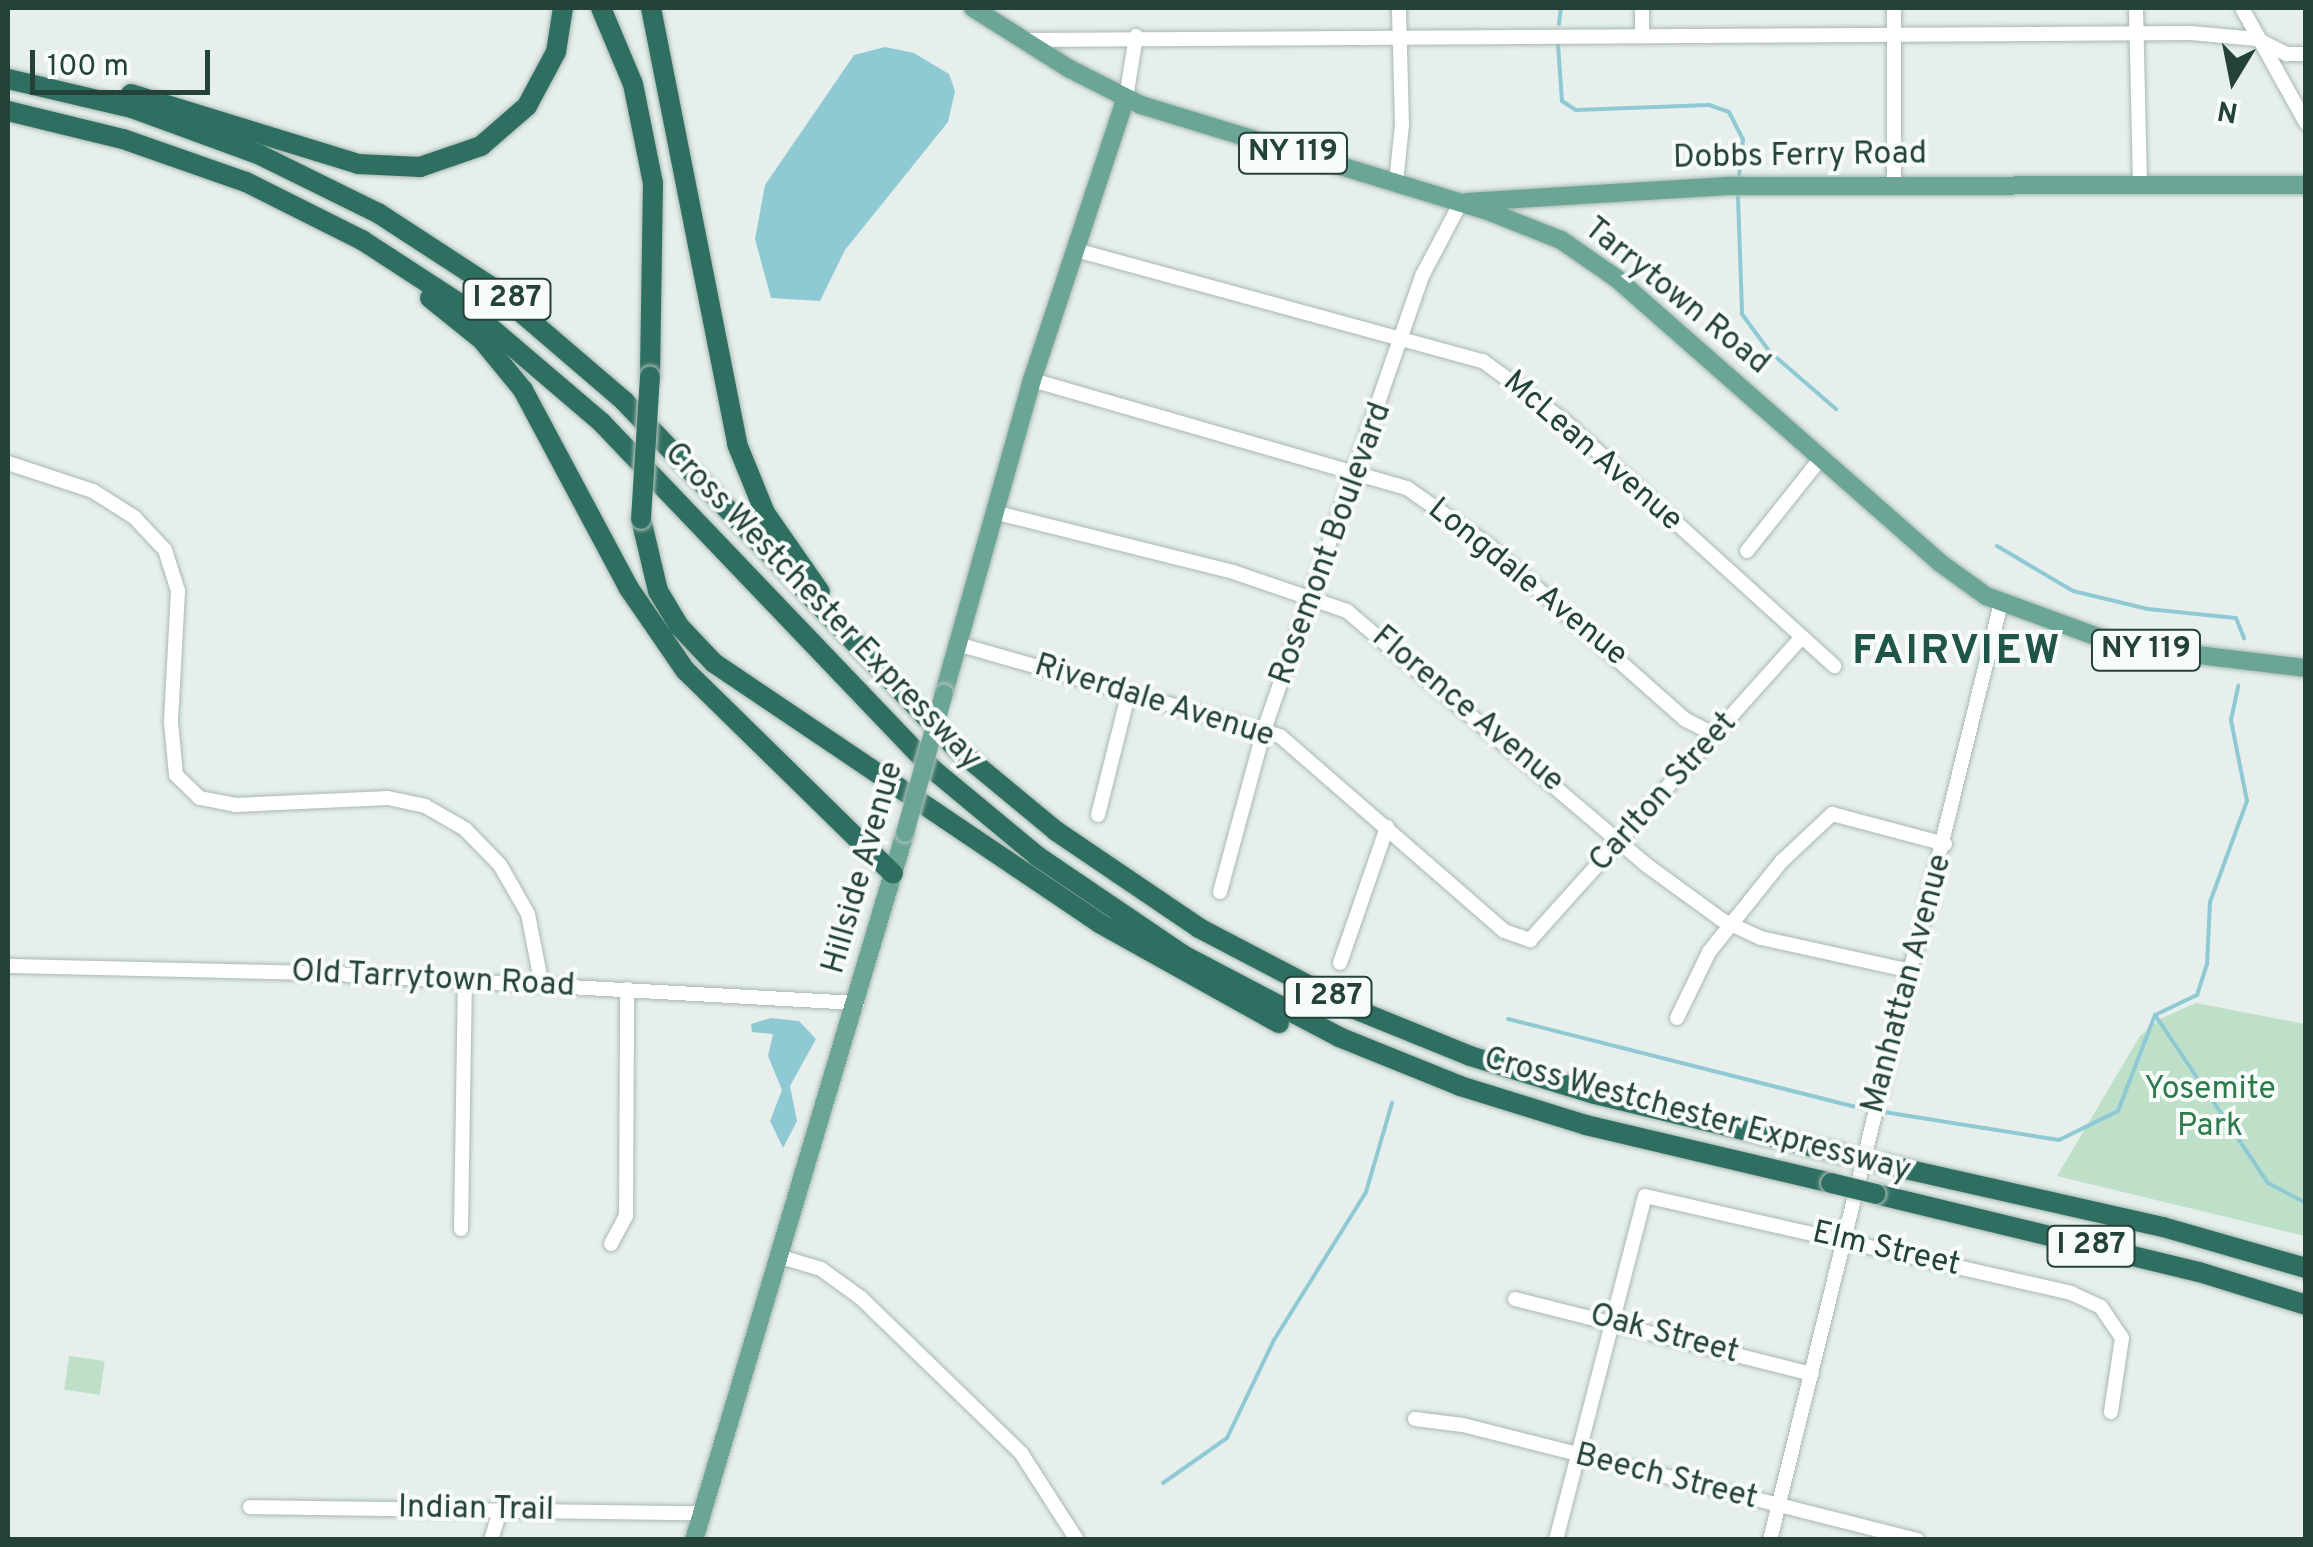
<!DOCTYPE html>
<html>
<head>
<meta charset="utf-8">
<style>
  body { margin:0 }
  #map { position:relative; width:2313px; height:1547px; overflow:hidden; background:#e6efeb; font-family:Overpass,sans-serif }
  div>[style] { position:absolute }
  [style*='--x'] { left:calc(var(--x)*1px); top:calc(var(--y)*1px); width:calc(var(--w)*1px); rotate:calc(var(--a)*1deg) }
  .green>* { inset:0; background:#bfe0c8; transform-origin:0 0 }
  .water>* { inset:0; background:#8ec9d4 }
  .stream>* { height:4px; margin:-2px; padding:0 2px; transform-origin:2px; border-radius:2px; background:#8ec9d4 }
  .roads { filter:drop-shadow(0 0 2px #a8b8b2) drop-shadow(0 0 2px #a8b8b2) }
  .minor>* { height:14px; margin:-7px; padding:0 7px; transform-origin:7px; border-radius:7px; background:#fff }
  .major>* { height:18px; margin:-9px; padding:0 9px; transform-origin:9px; border-radius:9px; background:#6aa596 }
  .highway>* { height:20px; margin:-10px; padding:0 10px; transform-origin:10px; border-radius:10px; background:#2f6f62 }
  .bridges { filter:drop-shadow(0 0 2px #c2cac8) drop-shadow(0 0 2px #c2cac8) }
  .major-bridge>* { height:18px; margin:-9px; padding:0 9px; transform-origin:9px; border-radius:9px; background:#6aa596 }
  .highway-bridge>* { height:20px; margin:-10px; padding:0 10px; transform-origin:10px; border-radius:10px; background:#2f6f62 }
  span { translate:-50% -50%; white-space:nowrap; text-align:center; line-height:1.15; -webkit-text-stroke:8px #f7fbf9; paint-order:stroke }
  .shield-label span { padding:2px 8px; background:#f7fbf9; border:2px solid; border-radius:8px; -webkit-text-stroke-width:0 }
  .shield-label { font-size:30px; color:#24423a; font-weight:700 }
  .street-label { font-size:32px; color:#24423a }
  .park-label { font-size:32px; color:#2d7a4b }
  .district-label { font-size:42px; color:#1f5548; font-weight:700; letter-spacing:2.5px }
  .frame { position:absolute; inset:0; border:10px solid #24423a; pointer-events:none }
  .north { position:absolute; left:2183px; top:30px; width:100px; height:100px; -webkit-text-stroke:8px #f7fbf9; paint-order:stroke; rotate:190deg; font-size:28px; font-weight:700; line-height:40px; text-align:center; color:#24423a }
  .north::after { content:''; display:block; margin:auto; width:35px; height:45px; background:#24423a; clip-path:polygon(50% 0,100% 100%,50% 72%,0 100%) }
  .scale { position:absolute; left:30px; top:50px; width:180px; height:45px; box-sizing:border-box; border:5px solid #24423a; border-top:0; padding-left:12px; font-size:30px; line-height:35px; white-space:nowrap; color:#24423a; -webkit-text-stroke:8px #f7fbf9; paint-order:stroke }
</style>
</head>
<body>
<div id="map">
  <div class="green">
    <div style="clip-path:polygon(2196px 1003px,2305px 1024px,2305px 1236px,2057px 1176px,2140px 1036px,2160px 1019px)"></div>
    <div style="left:69px;top:1356px;width:36px;height:34px;rotate:8deg"></div>
  </div>
  <div class="water">
    <div style="clip-path:polygon(885px 47px,914px 53px,949px 74px,955px 91px,948px 122px,845px 250px,820px 301px,771px 298px,755px 239px,765px 185px,854px 55px)"></div>
    <div style="clip-path:polygon(771px 1018px,799px 1021px,816px 1039px,790px 1086px,797px 1121px,783px 1148px,770px 1121px,782px 1090px,768px 1056px,773px 1034px,752px 1032px,751px 1024px)"></div>
  </div>
  <div class="stream">
    <div style="--x:1559;--y:24;--w:16;--a:-83"></div>
    <div style="--x:1558;--y:44;--w:57;--a:86"></div>
    <div style="--x:1562;--y:101;--w:17;--a:33"></div>
    <div style="--x:1576;--y:110;--w:133;--a:-2.2"></div>
    <div style="--x:1709;--y:105;--w:21;--a:19"></div>
    <div style="--x:1729;--y:112;--w:30;--a:63"></div>
    <div style="--x:1743;--y:139;--w:38;--a:96"></div>
    <div style="--x:1738;--y:197;--w:117;--a:88"></div>
    <div style="--x:1742;--y:314;--w:46;--a:53.9"></div>
    <div style="--x:1769;--y:351;--w:89;--a:40.9"></div>
    <div style="--x:1997;--y:546;--w:88;--a:30.6"></div>
    <div style="--x:2073;--y:591;--w:77;--a:13.5"></div>
    <div style="--x:2148;--y:609;--w:88;--a:5.8"></div>
    <div style="--x:2236;--y:618;--w:22;--a:68"></div>
    <div style="--x:2155;--y:1015;--w:202;--a:56.1"></div>
    <div style="--x:2268;--y:1183;--w:43;--a:27.8"></div>
    <div style="--x:1508;--y:1019;--w:367;--a:14.2"></div>
    <div style="--x:1884;--y:1112;--w:177;--a:9.1"></div>
    <div style="--x:2059;--y:1140;--w:66;--a:-26.2"></div>
    <div style="--x:2118;--y:1111;--w:103;--a:-68.9"></div>
    <div style="--x:2155;--y:1015;--w:47;--a:-25.5"></div>
    <div style="--x:2197;--y:995;--w:33;--a:-72"></div>
    <div style="--x:2207;--y:964;--w:62;--a:-87.2"></div>
    <div style="--x:2210;--y:902;--w:108;--a:-69.9"></div>
    <div style="--x:2247;--y:801;--w:83;--a:-101.2"></div>
    <div style="--x:2231;--y:720;--w:35;--a:-78"></div>
    <div style="--x:1163;--y:1483;--w:78;--a:-35.1"></div>
    <div style="--x:1227;--y:1438;--w:109;--a:-64.4"></div>
    <div style="--x:1274;--y:1340;--w:174;--a:-58.1"></div>
    <div style="--x:1366;--y:1192;--w:93;--a:-73.7"></div>
  </div>
  <div class="roads">
    <div class="minor">
      <div style="--x:1642;--y:8;--w:26;--a:90"></div>
      <div style="--x:1894;--y:8;--w:177;--a:90"></div>
      <div style="--x:2136;--y:8;--w:177;--a:88.7"></div>
      <div style="--x:2242;--y:8;--w:132;--a:60.9"></div>
      <div style="--x:1021;--y:40;--w:1170;--a:-0.34"></div>
      <div style="--x:2191;--y:33;--w:66;--a:5.2"></div>
      <div style="--x:2257;--y:39;--w:34;--a:27"></div>
      <div style="--x:2287;--y:54;--w:19;--a:0"></div>
      <div style="--x:1126;--y:98;--w:63;--a:-80.8"></div>
      <div style="--x:1396;--y:183;--w:58;--a:-84.1"></div>
      <div style="--x:1402;--y:125;--w:117;--a:-91.5"></div>
      <div style="--x:1076;--y:250;--w:422;--a:15.3"></div>
      <div style="--x:1483;--y:361;--w:101;--a:36.5"></div>
      <div style="--x:1564;--y:421;--w:365;--a:42.2"></div>
      <div style="--x:1032;--y:380;--w:390;--a:16.1"></div>
      <div style="--x:1407;--y:488;--w:99;--a:35.1"></div>
      <div style="--x:1488;--y:545;--w:264;--a:41.5"></div>
      <div style="--x:1686;--y:720;--w:33;--a:27"></div>
      <div style="--x:8;--y:463;--w:89;--a:18.2"></div>
      <div style="--x:93;--y:491;--w:49;--a:32.4"></div>
      <div style="--x:134;--y:517;--w:45;--a:46.8"></div>
      <div style="--x:165;--y:550;--w:43;--a:72.4"></div>
      <div style="--x:178;--y:591;--w:131;--a:93.1"></div>
      <div style="--x:171;--y:722;--w:53;--a:84.6"></div>
      <div style="--x:176;--y:775;--w:33;--a:44"></div>
      <div style="--x:200;--y:798;--w:36;--a:11"></div>
      <div style="--x:235;--y:805;--w:153;--a:-2.6"></div>
      <div style="--x:388;--y:798;--w:38;--a:12"></div>
      <div style="--x:425;--y:806;--w:46;--a:29.9"></div>
      <div style="--x:465;--y:829;--w:50;--a:45.8"></div>
      <div style="--x:500;--y:865;--w:56;--a:60.3"></div>
      <div style="--x:528;--y:914;--w:73;--a:79"></div>
      <div style="--x:993;--y:512;--w:247;--a:14"></div>
      <div style="--x:1233;--y:572;--w:120;--a:18.9"></div>
      <div style="--x:1347;--y:611;--w:391;--a:40.3"></div>
      <div style="--x:1645;--y:864;--w:95;--a:36"></div>
      <div style="--x:1722;--y:920;--w:43;--a:24.8"></div>
      <div style="--x:1761;--y:938;--w:149;--a:12.4"></div>
      <div style="--x:1747;--y:551;--w:119;--a:-51.5"></div>
      <div style="--x:957;--y:644;--w:336;--a:15.9"></div>
      <div style="--x:1280;--y:736;--w:297;--a:41"></div>
      <div style="--x:1504;--y:931;--w:28;--a:19"></div>
      <div style="--x:1530;--y:940;--w:407;--a:-48.1"></div>
      <div style="--x:1098;--y:815;--w:127;--a:-75.9"></div>
      <div style="--x:1220;--y:892;--w:168;--a:-74.8"></div>
      <div style="--x:1264;--y:730;--w:481;--a:-70.8"></div>
      <div style="--x:1422;--y:276;--w:84;--a:-62.2"></div>
      <div style="--x:1340;--y:963;--w:144;--a:-70.9"></div>
      <div style="--x:8;--y:966;--w:310;--a:1.3"></div>
      <div style="--x:318;--y:973;--w:540;--a:3.19"></div>
      <div style="--x:1677;--y:1018;--w:73;--a:-64.1"></div>
      <div style="--x:1709;--y:952;--w:117;--a:-51.3"></div>
      <div style="--x:1782;--y:861;--w:69;--a:-43.2"></div>
      <div style="--x:1832;--y:814;--w:117;--a:14.9"></div>
      <div style="--x:461;--y:1229;--w:245;--a:-89.1"></div>
      <div style="--x:611;--y:1244;--w:32;--a:-62"></div>
      <div style="--x:626;--y:1216;--w:227;--a:-89.7"></div>
      <div style="--x:781;--y:1257;--w:42;--a:16.7"></div>
      <div style="--x:821;--y:1269;--w:49;--a:35.9"></div>
      <div style="--x:861;--y:1298;--w:223;--a:44.1"></div>
      <div style="--x:1021;--y:1453;--w:103;--a:57.2"></div>
      <div style="--x:1515;--y:1299;--w:306;--a:14.2"></div>
      <div style="--x:1415;--y:1419;--w:48;--a:7.1"></div>
      <div style="--x:1463;--y:1425;--w:469;--a:14.2"></div>
      <div style="--x:250;--y:1507;--w:452;--a:0.8"></div>
      <div style="--x:491;--y:1540;--w:30;--a:-73"></div>
      <div style="--x:1556;--y:1540;--w:355;--a:-75.5"></div>
      <div style="--x:1645;--y:1196;--w:437;--a:12.8"></div>
      <div style="--x:2071;--y:1293;--w:33;--a:25"></div>
      <div style="--x:2101;--y:1307;--w:37;--a:56"></div>
      <div style="--x:2122;--y:1338;--w:75;--a:98.5"></div>
      <div style="--x:1770;--y:1540;--w:965;--a:-76.15"></div>
    </div>
    <div class="major">
      <div style="--x:973;--y:8;--w:115;--a:32.2"></div>
      <div style="--x:1070;--y:69;--w:80;--a:26.9"></div>
      <div style="--x:1141;--y:105;--w:360;--a:17"></div>
      <div style="--x:1485;--y:210;--w:82;--a:21.5"></div>
      <div style="--x:1561;--y:240;--w:67;--a:34.6"></div>
      <div style="--x:1616;--y:278;--w:430;--a:41.3"></div>
      <div style="--x:1939;--y:562;--w:58;--a:35.9"></div>
      <div style="--x:1986;--y:596;--w:146;--a:20.1"></div>
      <div style="--x:2123;--y:646;--w:184;--a:6.9"></div>
      <div style="--x:1467;--y:202;--w:265;--a:-3.5"></div>
      <div style="--x:1732;--y:186;--w:574;--a:-0.1"></div>
      <div style="--x:944;--y:693;--w:325;--a:-74.3"></div>
      <div style="--x:1032;--y:380;--w:297;--a:-71.6"></div>
      <div style="--x:694;--y:1540;--w:738;--a:-73.38"></div>
    </div>
    <div class="highway">
      <div style="--x:601;--y:8;--w:82;--a:67.2"></div>
      <div style="--x:633;--y:84;--w:101;--a:78.6"></div>
      <div style="--x:653;--y:183;--w:193;--a:90.9"></div>
      <div style="--x:651;--y:8;--w:444;--a:78.8"></div>
      <div style="--x:737;--y:444;--w:74;--a:67.9"></div>
      <div style="--x:765;--y:513;--w:96;--a:55.2"></div>
      <div style="--x:8;--y:79;--w:127;--a:13.2"></div>
      <div style="--x:132;--y:108;--w:134;--a:20.1"></div>
      <div style="--x:258;--y:154;--w:134;--a:26.2"></div>
      <div style="--x:378;--y:213;--w:134;--a:33.1"></div>
      <div style="--x:490;--y:286;--w:177;--a:40.6"></div>
      <div style="--x:624;--y:401;--w:482;--a:46.3"></div>
      <div style="--x:957;--y:749;--w:129;--a:39.6"></div>
      <div style="--x:1056;--y:831;--w:173;--a:34.1"></div>
      <div style="--x:1199;--y:928;--w:173;--a:27.6"></div>
      <div style="--x:1352;--y:1008;--w:127;--a:22.1"></div>
      <div style="--x:1470;--y:1056;--w:130;--a:17"></div>
      <div style="--x:1594;--y:1094;--w:251;--a:13.6"></div>
      <div style="--x:131;--y:94;--w:238;--a:17.1"></div>
      <div style="--x:358;--y:164;--w:62;--a:2.8"></div>
      <div style="--x:420;--y:167;--w:65;--a:-19"></div>
      <div style="--x:481;--y:146;--w:61;--a:-41"></div>
      <div style="--x:527;--y:106;--w:61;--a:-61.8"></div>
      <div style="--x:556;--y:52;--w:45;--a:-81"></div>
      <div style="--x:8;--y:111;--w:118;--a:13.7"></div>
      <div style="--x:123;--y:139;--w:130;--a:19.3"></div>
      <div style="--x:246;--y:182;--w:130;--a:26.6"></div>
      <div style="--x:362;--y:240;--w:130;--a:33.1"></div>
      <div style="--x:471;--y:311;--w:172;--a:40.5"></div>
      <div style="--x:602;--y:423;--w:483;--a:46.3"></div>
      <div style="--x:936;--y:772;--w:131;--a:39.7"></div>
      <div style="--x:1037;--y:856;--w:176;--a:34.1"></div>
      <div style="--x:1183;--y:955;--w:176;--a:27.7"></div>
      <div style="--x:1339;--y:1037;--w:131;--a:22"></div>
      <div style="--x:1460;--y:1086;--w:132;--a:17.2"></div>
      <div style="--x:1586;--y:1125;--w:252;--a:13.3"></div>
      <div style="--x:430;--y:298;--w:67;--a:38.9"></div>
      <div style="--x:482;--y:340;--w:65;--a:50.6"></div>
      <div style="--x:523;--y:390;--w:223;--a:61.9"></div>
      <div style="--x:628;--y:587;--w:101;--a:55.5"></div>
      <div style="--x:685;--y:670;--w:291;--a:44.4"></div>
      <div style="--x:641;--y:519;--w:74;--a:76.7"></div>
      <div style="--x:658;--y:591;--w:41;--a:59"></div>
      <div style="--x:679;--y:626;--w:51;--a:46.6"></div>
      <div style="--x:714;--y:663;--w:465;--a:34"></div>
      <div style="--x:1099;--y:923;--w:206;--a:29.1"></div>
      <div style="--x:1883;--y:1164;--w:287;--a:12.7"></div>
      <div style="--x:2163;--y:1227;--w:149;--a:16"></div>
      <div style="--x:1876;--y:1194;--w:332;--a:13.6"></div>
      <div style="--x:2199;--y:1272;--w:112;--a:17.1"></div>
    </div>
  </div>
  <div class="bridges">
    <div class="major-bridge">
      <div style="--x:905;--y:833;--w:145;--a:-74.4"></div>
    </div>
    <div class="highway-bridge">
      <div style="--x:641;--y:519;--w:143;--a:-86.4"></div>
      <div style="--x:1838;--y:1153;--w:46;--a:13.7"></div>
      <div style="--x:1831;--y:1183;--w:46;--a:13.7"></div>
    </div>
  </div>
  <div class="shield-label">
    <span style="left:1293px;top:153px">NY 119</span>
    <span style="left:507px;top:299px">I 287</span>
    <span style="left:2146px;top:650px">NY 119</span>
    <span style="left:1328px;top:997px">I 287</span>
    <span style="left:2091px;top:1246px">I 287</span>
  </div>
  <div class="street-label">
    <span style="left:1800px;top:157px;rotate:-1deg">Dobbs Ferry Road</span>
    <span style="left:1676px;top:297px;rotate:39deg">Tarrytown Road</span>
    <span style="left:1592px;top:452px;rotate:41deg">McLean Avenue</span>
    <span style="left:1332px;top:544px;rotate:-70deg">Rosemont Boulevard</span>
    <span style="left:1527px;top:583px;rotate:39deg">Longdale Avenue</span>
    <span style="left:822px;top:607px;rotate:46deg">Cross Westchester Expressway</span>
    <span style="left:1154px;top:702px;rotate:17deg">Riverdale Avenue</span>
    <span style="left:1467px;top:710px;rotate:40deg">Florence Avenue</span>
    <span style="left:1664px;top:793px;rotate:-48deg">Carlton Street</span>
    <span style="left:864px;top:868px;rotate:-74deg">Hillside Avenue</span>
    <span style="left:433px;top:980px;rotate:3deg">Old Tarrytown Road</span>
    <span style="left:1908px;top:984px;rotate:-75deg">Manhattan Avenue</span>
    <span style="left:1697px;top:1116px;rotate:15deg">Cross Westchester Expressway</span>
    <span style="left:1886px;top:1250px;rotate:13deg">Elm Street</span>
    <span style="left:1664px;top:1335px;rotate:15deg">Oak Street</span>
    <span style="left:1666px;top:1478px;rotate:14deg">Beech Street</span>
    <span style="left:476px;top:1510px;rotate:1deg">Indian Trail</span>
  </div>
  <div class="park-label">
    <span style="left:2210px;top:1109px">Yosemite<br>Park</span>
  </div>
  <div class="district-label">
    <span style="left:1957px;top:653px">FAIRVIEW</span>
  </div>
  <div class="frame"></div>
  <div class="north">N</div>
  <div class="scale">100 m</div>
</div>
</body>
</html>
